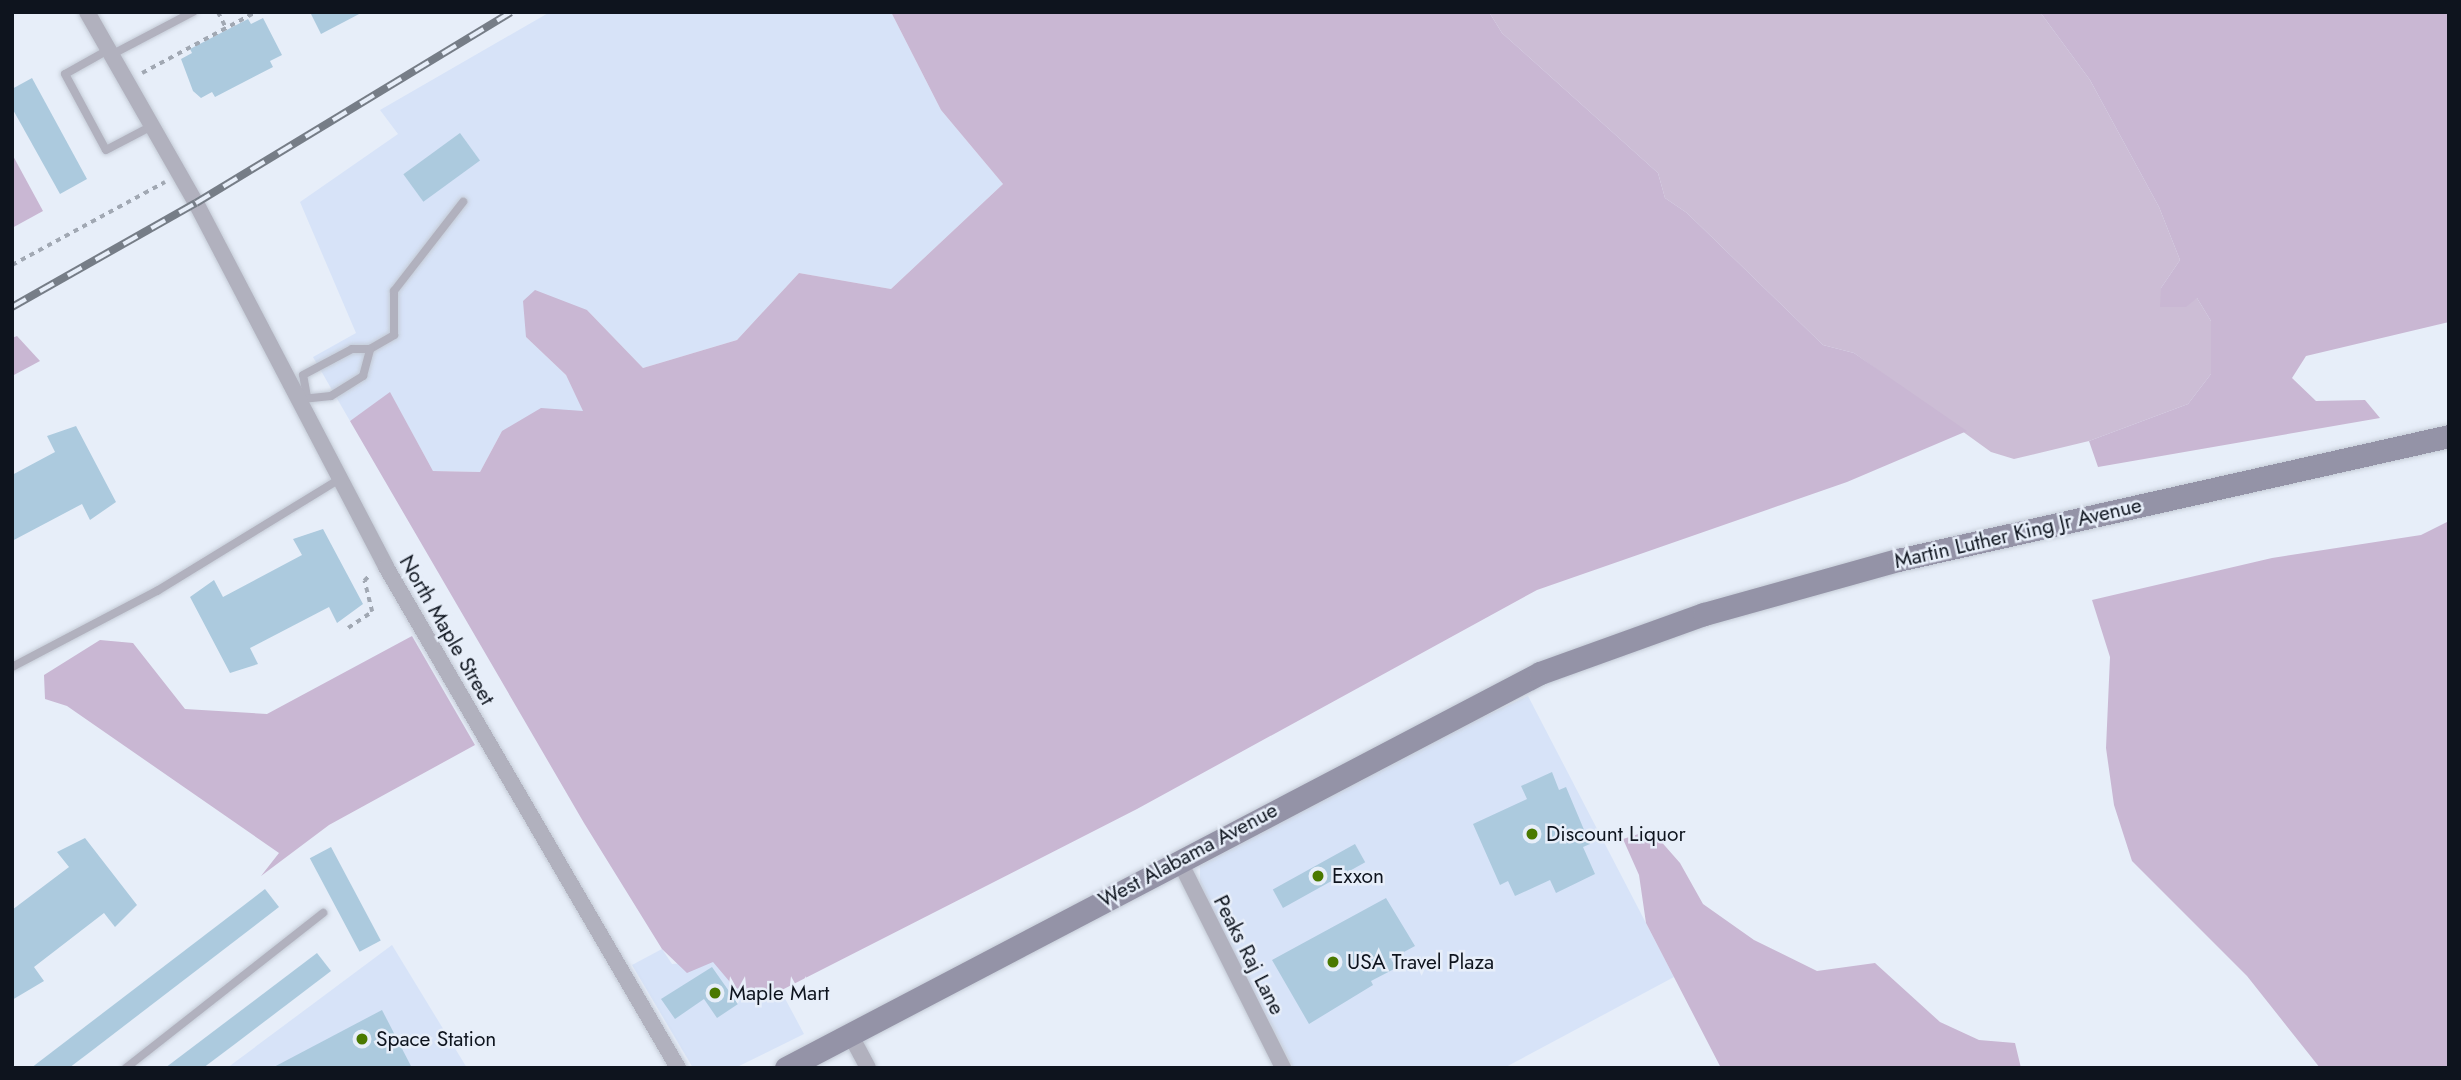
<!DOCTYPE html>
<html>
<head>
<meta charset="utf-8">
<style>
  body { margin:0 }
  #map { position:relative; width:2461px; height:1080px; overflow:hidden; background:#e7eef9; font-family:Jost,sans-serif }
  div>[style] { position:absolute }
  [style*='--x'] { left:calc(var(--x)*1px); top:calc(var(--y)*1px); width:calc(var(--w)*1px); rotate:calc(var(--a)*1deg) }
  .built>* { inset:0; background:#d7e3f8 }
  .green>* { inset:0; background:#ccbdd5 }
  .forest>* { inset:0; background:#c9b7d3 }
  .building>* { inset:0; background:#accade; transform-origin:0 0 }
  .path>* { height:3.5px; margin-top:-1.75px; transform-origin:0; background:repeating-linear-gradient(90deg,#a1a8b3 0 5px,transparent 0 10px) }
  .roads { filter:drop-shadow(0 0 2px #c4cbd6) drop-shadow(0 0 2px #c4cbd6) }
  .lane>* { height:8px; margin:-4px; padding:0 4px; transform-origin:4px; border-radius:4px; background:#b1b1be }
  .street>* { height:16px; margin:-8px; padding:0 8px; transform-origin:8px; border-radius:8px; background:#b1b1be }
  .secondary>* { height:23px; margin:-11.5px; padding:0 11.5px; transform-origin:11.5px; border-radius:11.5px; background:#9493a7 }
  .rail>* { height:8px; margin-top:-4px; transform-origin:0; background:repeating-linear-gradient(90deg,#e7eef9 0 16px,#767d87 0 32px); box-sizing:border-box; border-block:2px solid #767d87 }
  .dots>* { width:19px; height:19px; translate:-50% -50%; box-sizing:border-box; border:4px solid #e7eef9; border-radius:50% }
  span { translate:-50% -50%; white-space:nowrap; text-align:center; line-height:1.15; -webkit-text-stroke:5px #e7eef9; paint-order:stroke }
  .street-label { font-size:21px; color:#0e141e }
  .poi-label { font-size:21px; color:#0e141e }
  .left { translate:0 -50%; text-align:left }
  .frame { position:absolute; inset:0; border:14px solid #0e141e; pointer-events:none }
</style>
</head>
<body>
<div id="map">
  <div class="built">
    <div style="clip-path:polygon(550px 12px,891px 12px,941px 110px,1003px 184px,891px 289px,799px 273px,737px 340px,643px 368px,587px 310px,526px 337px,566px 375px,584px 411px,502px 431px,480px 472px,433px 471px,390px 393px,350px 421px,313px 357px,356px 333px,300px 202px,398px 134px,380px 110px)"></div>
    <div style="clip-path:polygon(1528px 696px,1674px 977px,1504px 1068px,1293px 1068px,1200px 885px,1200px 862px,1380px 764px)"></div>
    <div style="clip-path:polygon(392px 945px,467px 1068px,227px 1068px)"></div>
    <div style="clip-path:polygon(662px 949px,672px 964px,713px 961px,772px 995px,781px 991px,804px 1034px,735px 1068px,693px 1068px,632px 965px)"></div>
  </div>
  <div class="green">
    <div style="clip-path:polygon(1489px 12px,2040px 12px,2090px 80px,2159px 207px,2180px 260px,2161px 288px,2197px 298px,2211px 321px,2211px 374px,2188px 404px,2089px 441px,2014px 459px,1991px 452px,1854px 353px,1823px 345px,1687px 213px,1665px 198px,1658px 173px,1502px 33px)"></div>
  </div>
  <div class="forest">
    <div style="clip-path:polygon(891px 12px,1489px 12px,1502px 33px,1658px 173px,1665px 198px,1687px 213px,1823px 345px,1854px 353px,1967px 431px,1847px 482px,1537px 590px,1137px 809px,772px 995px,735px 988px,713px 962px,687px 973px,662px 949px,584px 823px,350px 421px,390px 392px,433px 471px,480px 472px,502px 431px,541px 408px,583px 411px,566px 375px,526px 337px,523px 301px,535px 290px,587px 310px,643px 368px,737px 340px,799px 273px,891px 289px,1003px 184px,941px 110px)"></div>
    <div style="clip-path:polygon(2040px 12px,2449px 12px,2449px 322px,2306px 356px,2292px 378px,2316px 401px,2365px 400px,2380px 418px,2098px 467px,2089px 441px,2188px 404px,2211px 374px,2211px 321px,2197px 298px,2186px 307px,2160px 307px,2161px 288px,2180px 260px,2159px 207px,2090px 80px)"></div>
    <div style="clip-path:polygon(12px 154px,43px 211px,12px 228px)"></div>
    <div style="clip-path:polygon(17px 336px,40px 361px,12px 376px,12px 338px)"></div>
    <div style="clip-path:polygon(2449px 521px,2449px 1068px,2320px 1068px,2247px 976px,2132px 861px,2114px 805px,2106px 748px,2110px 657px,2092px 600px,2272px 558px,2421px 535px)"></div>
    <div style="clip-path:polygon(412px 636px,475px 745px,329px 825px,261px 876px,279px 853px,67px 706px,45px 699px,44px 675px,100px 640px,133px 643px,185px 709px,267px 714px)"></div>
    <div style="clip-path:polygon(1651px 830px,1680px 863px,1703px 904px,1754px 940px,1817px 971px,1875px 963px,1940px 1022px,1979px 1040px,2015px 1043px,2021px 1068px,1721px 1068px,1646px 923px,1639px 875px,1623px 839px)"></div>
  </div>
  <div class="building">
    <div style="clip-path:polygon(310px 12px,363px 12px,321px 34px)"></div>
    <div style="clip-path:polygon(263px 18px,282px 55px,270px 61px,273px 67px,215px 97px,212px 92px,201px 98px,193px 91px,181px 59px,192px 53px,190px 49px,248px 19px,251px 24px)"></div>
    <div style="clip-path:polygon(32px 78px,87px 179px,60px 194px,12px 108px,12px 89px)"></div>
    <div style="left:460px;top:133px;width:34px;height:70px;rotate:54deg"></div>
    <div style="clip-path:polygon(76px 426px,116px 502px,90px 520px,82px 504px,12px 541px,12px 475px,55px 452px,47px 436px)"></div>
    <div style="clip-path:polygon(323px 529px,363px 604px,337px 623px,329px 607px,250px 648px,258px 664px,230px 673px,190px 597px,214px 580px,223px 597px,302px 555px,293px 539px)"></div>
    <div style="clip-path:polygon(1552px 772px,1559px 790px,1566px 787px,1590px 844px,1583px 847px,1595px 874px,1556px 893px,1550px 880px,1515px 896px,1508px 881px,1500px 885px,1473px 824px,1527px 799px,1521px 786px)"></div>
    <div style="clip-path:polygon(85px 838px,137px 905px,115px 927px,104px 913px,34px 967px,44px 981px,12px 1000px,12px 910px,69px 867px,57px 852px)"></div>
    <div style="left:1355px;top:844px;width:21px;height:94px;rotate:61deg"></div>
    <div style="left:331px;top:847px;width:106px;height:24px;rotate:62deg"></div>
    <div style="clip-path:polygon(265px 889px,279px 907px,94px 1049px,69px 1068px,31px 1068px)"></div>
    <div style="clip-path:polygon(1386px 898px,1415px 946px,1391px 959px,1396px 968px,1371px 981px,1373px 985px,1309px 1024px,1272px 960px)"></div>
    <div style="clip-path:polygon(317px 953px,331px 971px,235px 1044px,203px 1068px,165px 1068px)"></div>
    <div style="clip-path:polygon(712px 967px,738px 1004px,717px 1018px,704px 999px,675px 1019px,661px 999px)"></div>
    <div style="clip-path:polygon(382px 1010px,412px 1068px,272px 1068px)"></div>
  </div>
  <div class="path">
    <div style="--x:218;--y:12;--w:18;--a:63"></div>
    <div style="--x:142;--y:73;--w:129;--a:-28.2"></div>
    <div style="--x:12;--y:265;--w:174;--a:-28.5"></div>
    <div style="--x:348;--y:628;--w:29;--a:-34"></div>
    <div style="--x:372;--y:612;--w:32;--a:-104"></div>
    <div style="--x:364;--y:581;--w:8;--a:-45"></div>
  </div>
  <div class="roads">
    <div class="lane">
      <div style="--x:108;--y:50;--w:49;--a:150.8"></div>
      <div style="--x:65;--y:74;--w:86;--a:61.7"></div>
      <div style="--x:106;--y:150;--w:52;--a:-27.6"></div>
      <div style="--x:111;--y:55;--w:93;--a:-27.7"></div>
      <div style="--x:307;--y:397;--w:22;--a:-100"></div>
      <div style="--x:303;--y:375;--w:55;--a:-28"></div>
      <div style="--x:352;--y:349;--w:18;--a:0"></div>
      <div style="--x:370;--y:349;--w:28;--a:-30"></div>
      <div style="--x:394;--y:335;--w:44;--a:-90"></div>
      <div style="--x:394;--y:291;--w:113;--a:-52.2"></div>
      <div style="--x:302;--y:399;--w:29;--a:-6"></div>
      <div style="--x:331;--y:396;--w:38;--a:-32"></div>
      <div style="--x:363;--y:376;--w:28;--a:-75"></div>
      <div style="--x:12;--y:667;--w:164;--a:-27.7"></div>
      <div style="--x:157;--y:591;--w:215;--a:-31.5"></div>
      <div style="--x:126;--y:1068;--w:251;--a:-38.2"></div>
    </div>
    <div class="street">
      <div style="--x:87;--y:12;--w:220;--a:60.3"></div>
      <div style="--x:196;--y:203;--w:411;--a:62.4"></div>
      <div style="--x:386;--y:567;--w:580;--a:59.76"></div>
      <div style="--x:1179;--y:860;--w:233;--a:63.4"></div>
      <div style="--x:850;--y:1034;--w:38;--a:62"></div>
    </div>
    <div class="secondary">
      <div style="--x:786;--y:1068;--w:851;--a:-27.65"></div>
      <div style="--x:1540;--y:673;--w:174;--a:-19.8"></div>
      <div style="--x:1704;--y:614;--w:201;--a:-15.6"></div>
      <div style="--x:1898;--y:560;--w:565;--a:-12.68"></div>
    </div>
  </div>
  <div class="rail">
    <div style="--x:12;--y:307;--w:211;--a:-29.5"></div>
    <div style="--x:196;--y:203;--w:368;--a:-31.2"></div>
  </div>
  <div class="dots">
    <div style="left:1532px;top:834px;background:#4a7900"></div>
    <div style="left:1318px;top:876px;background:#4a7900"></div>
    <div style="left:1333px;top:962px;background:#4a7900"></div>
    <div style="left:715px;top:993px;background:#4a7900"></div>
    <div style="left:362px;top:1039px;background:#4a7900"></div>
  </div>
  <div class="street-label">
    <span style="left:2018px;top:533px;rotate:-13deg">Martin Luther King Jr Avenue</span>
    <span style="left:447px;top:630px;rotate:60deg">North Maple Street</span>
    <span style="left:1188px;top:855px;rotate:-28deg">West Alabama Avenue</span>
    <span style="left:1249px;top:955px;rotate:63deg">Peaks Raj Lane</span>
  </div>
  <div class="poi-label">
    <span class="left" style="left:1546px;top:834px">Discount Liquor</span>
    <span class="left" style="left:1332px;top:876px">Exxon</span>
    <span class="left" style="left:1347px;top:962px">USA Travel Plaza</span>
    <span class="left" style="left:729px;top:993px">Maple Mart</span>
    <span class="left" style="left:376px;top:1039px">Space Station</span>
  </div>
  <div class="frame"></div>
</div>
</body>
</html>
